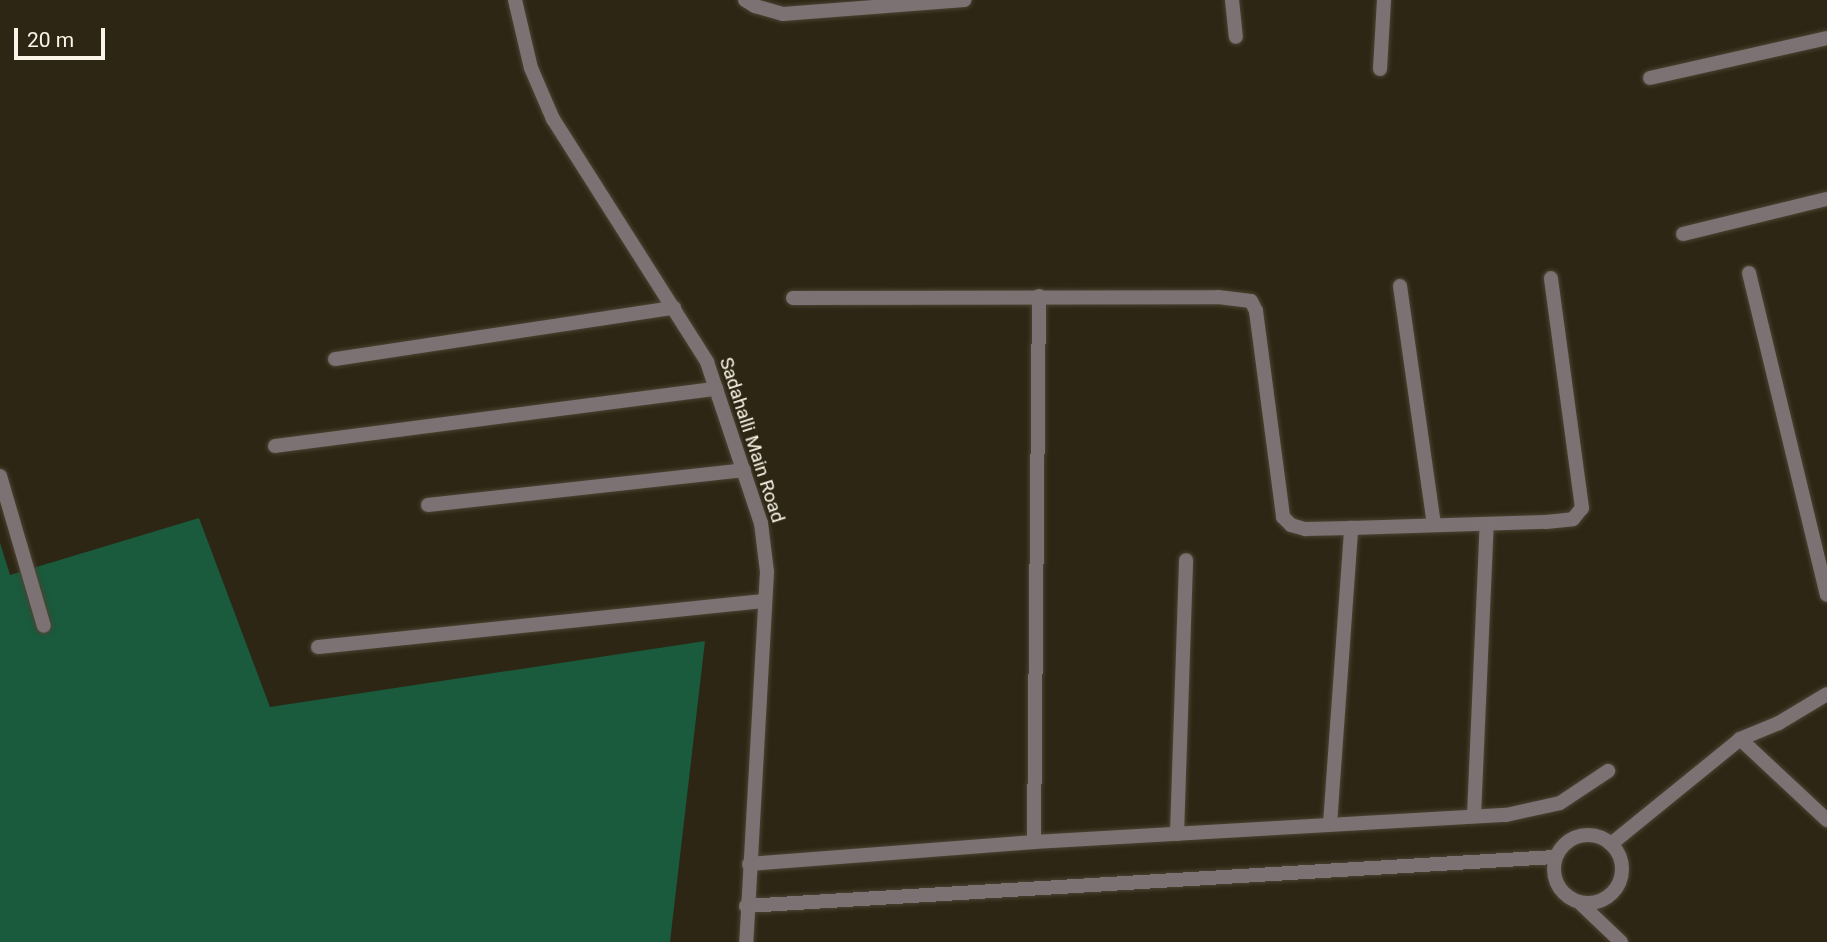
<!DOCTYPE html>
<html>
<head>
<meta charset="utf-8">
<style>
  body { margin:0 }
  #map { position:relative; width:1827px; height:942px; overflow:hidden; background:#2e2614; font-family:Roboto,sans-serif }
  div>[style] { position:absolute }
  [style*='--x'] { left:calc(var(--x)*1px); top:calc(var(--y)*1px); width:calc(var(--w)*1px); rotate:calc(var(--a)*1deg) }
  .green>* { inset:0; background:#1a5a3d }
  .roads { filter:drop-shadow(0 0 2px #4b4332) drop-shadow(0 0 2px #4b4332) }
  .minor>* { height:14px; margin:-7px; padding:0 7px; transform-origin:7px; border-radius:7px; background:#7d7273 }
  .minor>.ring { margin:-7px; padding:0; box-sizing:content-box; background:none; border:14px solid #7d7273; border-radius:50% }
  .tertiary>* { height:14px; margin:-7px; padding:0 7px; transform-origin:7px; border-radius:7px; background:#7d7273 }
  span { translate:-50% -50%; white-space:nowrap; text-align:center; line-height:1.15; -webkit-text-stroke:5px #2e2614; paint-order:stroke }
  .street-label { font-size:19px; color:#faf4e9 }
  .scale { position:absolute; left:14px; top:28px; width:91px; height:32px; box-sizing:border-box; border:4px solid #faf4e9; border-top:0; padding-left:9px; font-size:21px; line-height:24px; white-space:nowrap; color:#faf4e9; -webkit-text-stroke:5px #2e2614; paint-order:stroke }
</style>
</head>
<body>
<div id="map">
  <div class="green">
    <div style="clip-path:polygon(199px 518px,270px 707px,705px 641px,670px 942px,0 942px,0 543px,10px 575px)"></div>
  </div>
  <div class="roads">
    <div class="minor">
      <div style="--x:745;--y:0;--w:12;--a:31"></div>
      <div style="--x:755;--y:6;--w:29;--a:16"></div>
      <div style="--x:783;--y:14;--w:182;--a:-4.4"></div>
      <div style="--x:1232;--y:0;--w:37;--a:84"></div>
      <div style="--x:1380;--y:69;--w:69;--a:-86.7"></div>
      <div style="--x:1650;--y:78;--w:181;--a:-12.7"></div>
      <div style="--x:1683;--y:234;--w:148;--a:-13.7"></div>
      <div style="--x:1749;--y:273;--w:331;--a:76.4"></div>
      <div style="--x:1400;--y:286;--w:241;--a:81.9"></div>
      <div style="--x:793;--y:298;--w:425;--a:-0.1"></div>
      <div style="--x:1218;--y:297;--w:33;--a:7"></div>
      <div style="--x:1251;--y:301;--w:11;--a:63"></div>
      <div style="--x:1256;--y:311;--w:208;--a:82.5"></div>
      <div style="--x:1283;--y:517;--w:11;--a:45"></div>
      <div style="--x:1291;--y:525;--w:15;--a:16"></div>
      <div style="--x:1305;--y:529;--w:46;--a:-1.2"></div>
      <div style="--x:1351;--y:528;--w:195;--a:-1.8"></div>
      <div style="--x:1546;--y:522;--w:27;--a:-6"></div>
      <div style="--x:1573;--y:519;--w:14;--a:-51"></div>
      <div style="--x:1582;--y:508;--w:232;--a:-97.7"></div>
      <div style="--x:335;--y:359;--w:343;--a:-8.6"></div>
      <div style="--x:275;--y:446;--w:445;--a:-7.4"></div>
      <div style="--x:0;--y:476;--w:156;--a:73.7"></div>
      <div style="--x:428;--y:505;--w:318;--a:-6.3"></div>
      <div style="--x:318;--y:647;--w:448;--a:-5.9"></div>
      <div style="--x:1740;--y:739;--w:119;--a:43"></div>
      <div style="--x:1474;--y:816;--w:292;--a:-87.5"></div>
      <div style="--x:1330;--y:824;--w:297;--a:-85.9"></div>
      <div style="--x:1177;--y:834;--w:274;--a:-88.1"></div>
      <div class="ring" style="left:1554px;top:835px;width:54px;height:54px"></div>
      <div style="--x:1034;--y:842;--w:546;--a:-89.48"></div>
      <div style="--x:1611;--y:844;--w:166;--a:-39.1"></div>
      <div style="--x:1740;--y:739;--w:42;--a:-22.3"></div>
      <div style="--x:1779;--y:723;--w:56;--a:-31.1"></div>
      <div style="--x:749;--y:864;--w:286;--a:-4.4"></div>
      <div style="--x:1034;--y:842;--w:473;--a:-3.3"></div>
      <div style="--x:1506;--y:815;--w:55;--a:-12.5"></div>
      <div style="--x:1560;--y:803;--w:58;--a:-33.7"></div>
      <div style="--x:1579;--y:902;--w:58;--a:43.6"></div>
      <div style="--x:746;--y:906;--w:810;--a:-3.47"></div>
    </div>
    <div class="tertiary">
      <div style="--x:515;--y:0;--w:70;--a:76.8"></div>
      <div style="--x:531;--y:68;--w:56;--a:66.7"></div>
      <div style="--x:553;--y:119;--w:288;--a:57.6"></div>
      <div style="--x:707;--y:362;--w:170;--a:71.5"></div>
      <div style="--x:761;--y:523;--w:49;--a:83"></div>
      <div style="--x:767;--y:572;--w:371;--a:93.2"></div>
    </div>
  </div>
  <div class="street-label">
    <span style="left:752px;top:440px;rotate:72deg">Sadahalli Main Road</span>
  </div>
  <div class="scale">20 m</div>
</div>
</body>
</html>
